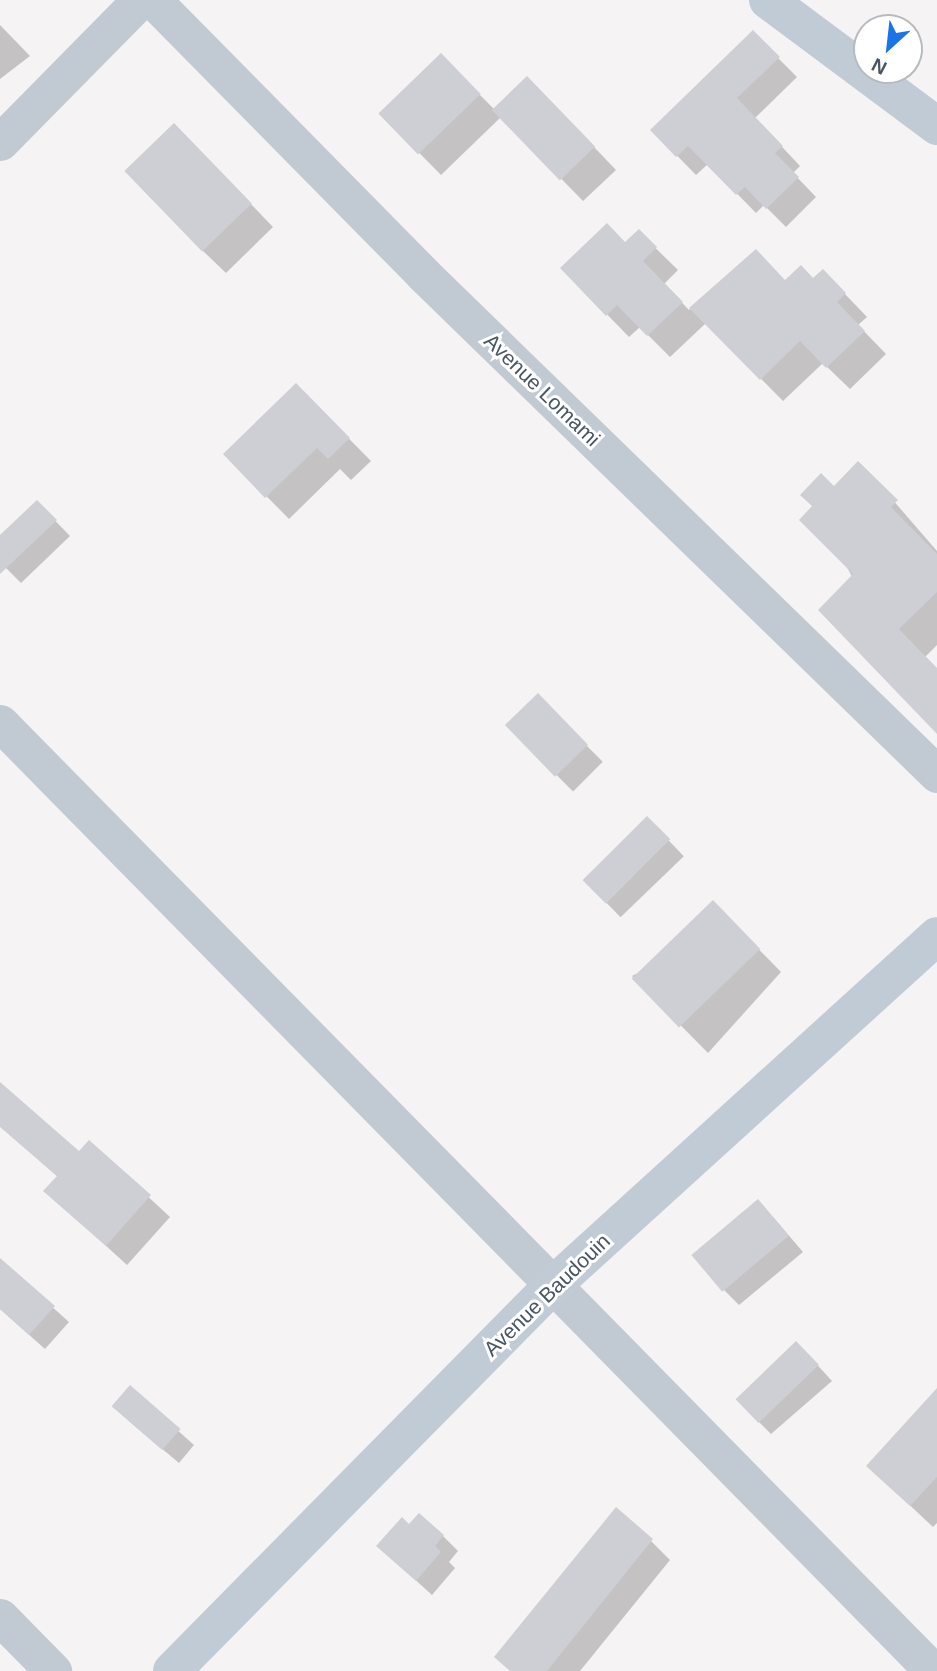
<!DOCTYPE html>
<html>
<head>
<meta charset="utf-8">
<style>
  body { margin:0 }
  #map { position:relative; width:937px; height:1671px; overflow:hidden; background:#f5f3f3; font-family:Helvetica,sans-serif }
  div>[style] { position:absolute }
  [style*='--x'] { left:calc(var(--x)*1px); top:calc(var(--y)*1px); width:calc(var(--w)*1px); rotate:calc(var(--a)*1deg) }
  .shadow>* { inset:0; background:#0003; transform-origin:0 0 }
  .building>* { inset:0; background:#cdcfd5; transform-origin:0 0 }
  .street>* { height:37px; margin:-18.5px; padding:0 18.5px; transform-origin:18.5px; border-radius:18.5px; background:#c1cad2 }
  .secondary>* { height:38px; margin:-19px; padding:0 19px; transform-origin:19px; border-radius:19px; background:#c1cbd6 }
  span { translate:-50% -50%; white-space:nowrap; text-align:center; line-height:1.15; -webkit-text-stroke:6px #fff; paint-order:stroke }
  .street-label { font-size:21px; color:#4a5661 }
  .north { position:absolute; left:853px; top:14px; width:70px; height:70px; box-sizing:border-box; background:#fff; border:2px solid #b7bbc0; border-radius:50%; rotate:207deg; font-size:19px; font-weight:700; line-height:28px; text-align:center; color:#4a5661 }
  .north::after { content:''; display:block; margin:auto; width:24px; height:32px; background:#1a73e8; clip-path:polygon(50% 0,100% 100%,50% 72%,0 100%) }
</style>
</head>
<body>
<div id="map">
  <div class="shadow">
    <div style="clip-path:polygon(0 25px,30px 56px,0 79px)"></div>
    <div style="clip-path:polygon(753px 33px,797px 77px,755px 118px,800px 166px,793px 173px,816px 197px,786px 227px,764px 205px,756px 213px,708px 164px,696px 175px,652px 130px)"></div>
    <div style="clip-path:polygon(441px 56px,495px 110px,550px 101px,616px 170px,583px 201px,501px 117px,441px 175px,381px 114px)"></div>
    <div style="clip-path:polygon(196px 147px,273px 227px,226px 273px,203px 251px)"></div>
    <div style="clip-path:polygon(639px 232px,678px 270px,664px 284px,689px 310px,755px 252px,786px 282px,814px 280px,845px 294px,867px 317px,858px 325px,886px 354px,850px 389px,823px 363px,783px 401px,706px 323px,670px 357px,640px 327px,629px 337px,562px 268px,626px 245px)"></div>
    <div style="clip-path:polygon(296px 385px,371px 461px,351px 480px,340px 469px,289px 519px,225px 454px)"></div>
    <div style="clip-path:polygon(834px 488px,885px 491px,937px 551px,937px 645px,925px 657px,937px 669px,937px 732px,814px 507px)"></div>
    <div style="clip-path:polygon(37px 502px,70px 536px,21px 583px,0 562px,0 538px)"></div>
    <div style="left:537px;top:696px;width:93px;height:42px;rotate:45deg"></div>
    <div style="left:647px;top:818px;width:53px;height:88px;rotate:46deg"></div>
    <div style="clip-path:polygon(735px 925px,781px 972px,708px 1053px,632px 976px)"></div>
    <div style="clip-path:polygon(0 1105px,79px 1153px,89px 1142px,170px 1217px,127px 1265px,46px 1191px,58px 1177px,0 1126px)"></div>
    <div style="clip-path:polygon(773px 1217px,803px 1252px,739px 1305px,724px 1290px)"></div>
    <div style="clip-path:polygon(0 1260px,69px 1322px,45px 1349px,0 1309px)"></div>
    <div style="clip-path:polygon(811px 1358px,832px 1381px,771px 1434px,756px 1419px)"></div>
    <div style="clip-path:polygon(130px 1388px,194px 1445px,179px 1463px,129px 1421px)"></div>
    <div style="clip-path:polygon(937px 1391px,937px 1523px,933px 1527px,868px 1466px)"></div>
    <div style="clip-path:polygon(409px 1527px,443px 1536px,458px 1551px,449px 1562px,455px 1568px,432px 1595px,378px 1546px)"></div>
    <div style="clip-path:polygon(651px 1541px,670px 1560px,580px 1671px,510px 1671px)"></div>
  </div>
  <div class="building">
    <div style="clip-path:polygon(753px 30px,780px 57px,737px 98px,783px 146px,775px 153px,799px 177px,766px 209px,745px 187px,736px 195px,688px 146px,676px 157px,650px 130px)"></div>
    <div style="left:441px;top:53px;width:57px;height:87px;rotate:46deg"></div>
    <div style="left:527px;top:76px;width:98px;height:49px;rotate:46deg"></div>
    <div style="left:174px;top:123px;width:112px;height:69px;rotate:46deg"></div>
    <div style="clip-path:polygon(607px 223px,625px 242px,639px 229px,657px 247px,643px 261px,683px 302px,647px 336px,617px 305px,606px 316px,560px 268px)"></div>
    <div style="clip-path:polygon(756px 249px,785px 280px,801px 265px,813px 278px,823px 269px,846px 293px,837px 302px,865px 331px,826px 368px,800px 341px,760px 380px,689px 308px)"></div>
    <div style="clip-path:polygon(296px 383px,350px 438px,328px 459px,317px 448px,265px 498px,223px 454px)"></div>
    <div style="clip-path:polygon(858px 461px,898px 500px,891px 507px,937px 554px,937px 592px,899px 629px,937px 668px,937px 734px,818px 610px,853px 574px,799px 520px,812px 506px,800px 495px,821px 473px,834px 486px)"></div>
    <div style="clip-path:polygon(37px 500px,57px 520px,0 574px,0 535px)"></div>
    <div style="left:538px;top:693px;width:72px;height:46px;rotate:46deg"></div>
    <div style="left:647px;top:816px;width:33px;height:91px;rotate:45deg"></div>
    <div style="left:713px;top:900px;width:68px;height:113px;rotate:46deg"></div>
    <div style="clip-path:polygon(0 1082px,79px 1151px,89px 1140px,151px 1195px,106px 1246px,43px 1191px,57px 1176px,0 1127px)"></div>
    <div style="left:758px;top:1199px;width:48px;height:87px;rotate:50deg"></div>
    <div style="clip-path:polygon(0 1258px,55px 1306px,29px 1335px,0 1309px)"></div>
    <div style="left:796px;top:1341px;width:33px;height:84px;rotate:46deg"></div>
    <div style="left:130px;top:1385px;width:67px;height:28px;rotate:41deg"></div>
    <div style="clip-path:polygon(937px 1388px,937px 1477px,910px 1506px,866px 1466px)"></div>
    <div style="clip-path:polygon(616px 1507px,653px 1539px,547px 1671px,510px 1671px,494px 1657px)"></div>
    <div style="clip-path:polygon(419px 1513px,444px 1535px,435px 1546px,441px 1552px,416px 1581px,376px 1546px,402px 1517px,409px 1524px)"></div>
  </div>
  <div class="street">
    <div style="--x:153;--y:0;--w:385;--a:45.4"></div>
    <div style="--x:423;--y:274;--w:717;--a:44.21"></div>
    <div style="--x:0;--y:142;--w:199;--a:-45.4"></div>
    <div style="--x:0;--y:723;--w:1330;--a:45.46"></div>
    <div style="--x:0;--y:1617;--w:76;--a:45.5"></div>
  </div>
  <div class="secondary">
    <div style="--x:768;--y:0;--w:211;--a:36.7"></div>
    <div style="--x:172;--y:1671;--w:541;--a:-45.37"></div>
    <div style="--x:552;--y:1286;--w:520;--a:-42.27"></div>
  </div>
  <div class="street-label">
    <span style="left:542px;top:390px;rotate:44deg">Avenue Lomami</span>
    <span style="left:547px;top:1295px;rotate:-44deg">Avenue Baudouin</span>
  </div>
  <div class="north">N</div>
</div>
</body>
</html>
